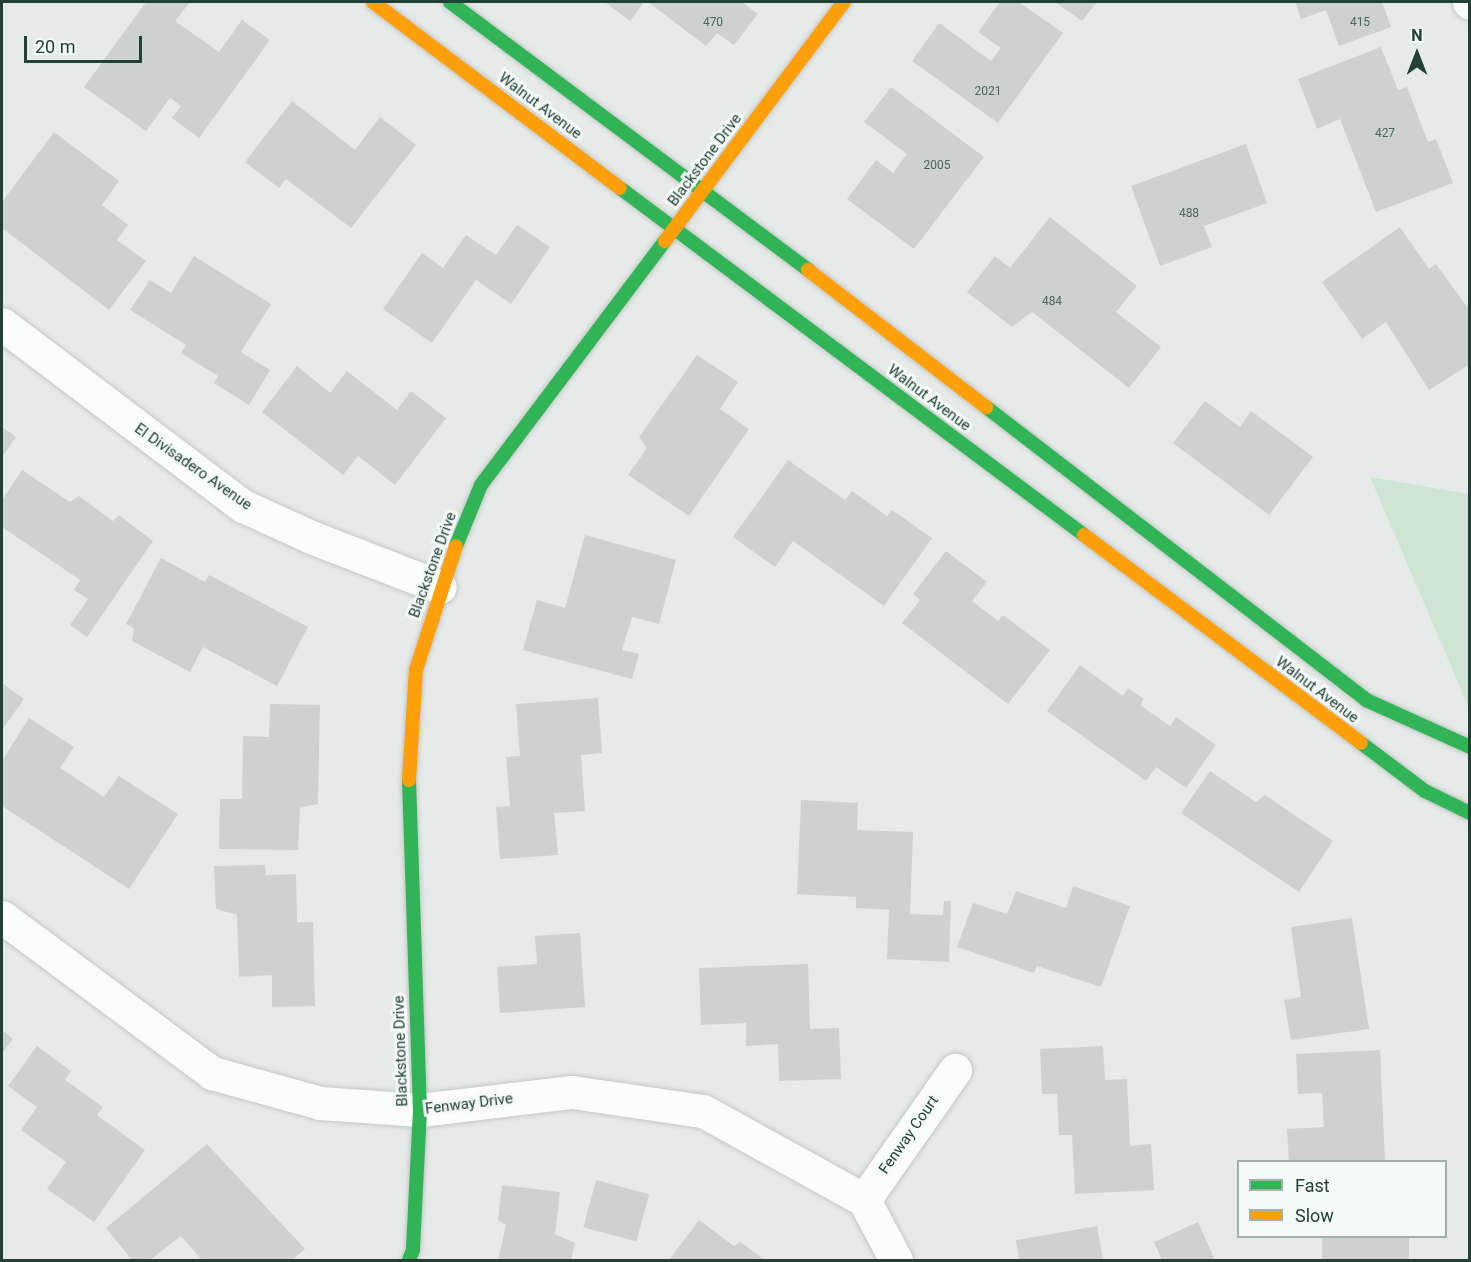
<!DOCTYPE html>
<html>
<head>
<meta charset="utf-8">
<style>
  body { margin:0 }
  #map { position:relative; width:1471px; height:1262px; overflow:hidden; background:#e6ebe9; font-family:Roboto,sans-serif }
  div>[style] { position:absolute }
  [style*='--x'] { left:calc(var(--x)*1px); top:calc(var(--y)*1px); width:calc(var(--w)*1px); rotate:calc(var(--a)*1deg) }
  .green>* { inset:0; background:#cee5d4 }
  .building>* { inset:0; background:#cdd2d0; transform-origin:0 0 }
  .roads { filter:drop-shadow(0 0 2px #c3c8c6) drop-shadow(0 0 2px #c3c8c6) }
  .street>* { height:33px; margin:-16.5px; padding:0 16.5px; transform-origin:16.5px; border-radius:16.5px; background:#fbfcfc }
  .fast>* { height:14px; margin:-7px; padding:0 7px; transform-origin:7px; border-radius:7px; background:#30b455 }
  .slow>* { height:14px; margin:-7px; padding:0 7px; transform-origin:7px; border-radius:7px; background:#ff9f0a }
  span { translate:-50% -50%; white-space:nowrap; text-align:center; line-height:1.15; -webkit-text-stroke:6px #f4faf7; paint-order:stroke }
  .number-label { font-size:12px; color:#4e655d }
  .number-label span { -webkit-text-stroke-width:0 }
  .street-label { font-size:15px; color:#224036 }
  .frame { position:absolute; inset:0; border:3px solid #224036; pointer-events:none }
  .legend { position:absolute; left:1237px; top:1160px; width:210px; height:78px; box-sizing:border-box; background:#f4faf7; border:2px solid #a0b0aa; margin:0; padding:8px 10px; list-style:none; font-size:18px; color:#224036 }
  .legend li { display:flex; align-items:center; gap:12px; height:30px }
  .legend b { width:30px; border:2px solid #a0b0aa }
  .north { position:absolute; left:1387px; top:24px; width:60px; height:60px; -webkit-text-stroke:4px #f4faf7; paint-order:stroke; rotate:0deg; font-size:16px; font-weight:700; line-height:24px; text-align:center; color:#224036 }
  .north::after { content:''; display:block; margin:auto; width:21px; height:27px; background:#224036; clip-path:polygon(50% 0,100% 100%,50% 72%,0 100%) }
  .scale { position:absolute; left:24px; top:36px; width:118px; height:27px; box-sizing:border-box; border:3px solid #224036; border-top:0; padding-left:8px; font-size:18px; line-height:21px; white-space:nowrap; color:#224036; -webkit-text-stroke:4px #f4faf7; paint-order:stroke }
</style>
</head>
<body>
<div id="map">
  <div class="green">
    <div style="clip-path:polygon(1370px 477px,1469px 494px,1469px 708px)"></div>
  </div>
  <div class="building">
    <div style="clip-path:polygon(146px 2px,190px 2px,175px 21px,219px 52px,242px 20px,270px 40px,199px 138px,172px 118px,181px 106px,170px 98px,146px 131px,84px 87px)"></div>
    <div style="clip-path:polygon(605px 2px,644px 2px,630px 21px)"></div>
    <div style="clip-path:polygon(648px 2px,742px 2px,758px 14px,734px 45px,717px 33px,706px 46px)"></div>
    <div style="clip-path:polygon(1000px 2px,1019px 2px,1063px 33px,998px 123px,912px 61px,939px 23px,991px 61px,1001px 48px,978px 32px)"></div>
    <div style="clip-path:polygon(1055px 2px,1097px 2px,1082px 21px)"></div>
    <div style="clip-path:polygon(1295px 2px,1382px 2px,1391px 27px,1339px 46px,1326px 10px,1301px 19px)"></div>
    <div style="clip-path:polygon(1381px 47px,1398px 90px,1407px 87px,1428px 142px,1436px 139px,1453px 183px,1376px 212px,1340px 119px,1317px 129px,1298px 79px)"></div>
    <div style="clip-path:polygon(891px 87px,984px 157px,914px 249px,847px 199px,876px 160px,893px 173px,907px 154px,864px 122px)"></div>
    <div style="clip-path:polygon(292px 101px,355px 150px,380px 117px,416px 145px,351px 228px,286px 179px,279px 188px,245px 162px)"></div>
    <div style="clip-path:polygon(54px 132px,119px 181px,102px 205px,128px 225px,117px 240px,146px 261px,109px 310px,2px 228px,2px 202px)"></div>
    <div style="clip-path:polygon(1246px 144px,1267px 203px,1204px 226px,1212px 247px,1160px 266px,1131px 186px)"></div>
    <div style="clip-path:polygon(1050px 217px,1137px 286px,1116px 312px,1161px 347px,1129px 388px,1032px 312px,1012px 327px,967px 292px,995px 256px,1010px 268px)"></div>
    <div style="clip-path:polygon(517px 225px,550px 247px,511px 304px,476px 280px,432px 343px,383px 309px,422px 253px,443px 268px,466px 235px,496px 255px)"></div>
    <div style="clip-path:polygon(1400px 227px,1429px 269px,1436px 264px,1470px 311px,1470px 364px,1429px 390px,1386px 322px,1362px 339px,1322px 282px)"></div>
    <div style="clip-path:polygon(194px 256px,271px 304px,241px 352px,270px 370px,249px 405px,214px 383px,218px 376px,181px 353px,186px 345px,130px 310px,150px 280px,171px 293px)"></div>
    <div style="clip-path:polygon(697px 355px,738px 382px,720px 409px,749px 429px,689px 516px,628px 475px,647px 448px,639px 437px)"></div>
    <div style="clip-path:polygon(297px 366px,330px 393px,347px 371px,397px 410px,411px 391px,446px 418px,395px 485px,358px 456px,343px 475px,262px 412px)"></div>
    <div style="clip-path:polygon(1205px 401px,1240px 427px,1251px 411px,1313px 457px,1269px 515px,1173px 443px)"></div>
    <div style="clip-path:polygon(2px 427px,16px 437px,2px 457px)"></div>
    <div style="clip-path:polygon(788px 460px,845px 500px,852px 491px,887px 516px,892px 510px,932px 538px,884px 606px,793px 541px,775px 567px,733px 537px)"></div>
    <div style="clip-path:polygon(22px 470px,70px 502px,79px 496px,113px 521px,119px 515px,153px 541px,87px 637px,70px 625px,88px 599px,74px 590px,80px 580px,2px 527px,2px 500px)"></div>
    <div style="clip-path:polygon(585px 535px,676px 560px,659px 624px,632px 617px,622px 650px,639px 654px,632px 679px,523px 650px,537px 600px,565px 608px)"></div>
    <div style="clip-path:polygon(946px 551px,987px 582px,972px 601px,998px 621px,1003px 615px,1050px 650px,1008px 704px,902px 623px,920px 600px,913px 594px)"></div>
    <div style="clip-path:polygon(161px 558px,205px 582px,209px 575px,308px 627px,277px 686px,203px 647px,190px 672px,132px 641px,134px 628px,126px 624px)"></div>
    <div style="clip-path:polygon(1080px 665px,1123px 696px,1128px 688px,1144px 699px,1140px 705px,1170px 726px,1176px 717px,1216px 745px,1186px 788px,1156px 767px,1146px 781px,1047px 711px)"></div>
    <div style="clip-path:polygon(2px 683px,24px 699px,2px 730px)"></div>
    <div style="clip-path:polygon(598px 698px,602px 753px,581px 755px,585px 811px,554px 813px,558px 855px,500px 859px,496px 807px,510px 806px,506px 757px,520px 756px,516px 704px)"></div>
    <div style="clip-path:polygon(270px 704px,320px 705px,318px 804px,300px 808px,298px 850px,219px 849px,220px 799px,242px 799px,243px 736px,269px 737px)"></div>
    <div style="clip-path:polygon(29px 718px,74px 747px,60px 768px,104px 797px,119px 776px,178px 814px,129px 889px,2px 806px,2px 761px)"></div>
    <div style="clip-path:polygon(1210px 771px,1256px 802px,1265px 795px,1333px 841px,1299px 892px,1181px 813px)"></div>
    <div style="clip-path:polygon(801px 800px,858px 803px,857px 830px,913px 832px,910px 914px,943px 915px,944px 901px,951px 901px,949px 962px,887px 959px,889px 910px,856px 908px,856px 897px,797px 894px)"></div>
    <div style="clip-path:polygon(265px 865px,266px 875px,296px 874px,297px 922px,313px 922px,315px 1006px,272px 1007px,272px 975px,239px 977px,237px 915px,216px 909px,214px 866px)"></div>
    <div style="clip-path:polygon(1073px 886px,1130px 906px,1101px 987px,1037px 966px,1034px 973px,957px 947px,973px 903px,1007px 914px,1016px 891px,1066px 908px)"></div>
    <div style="clip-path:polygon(1352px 918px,1369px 1029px,1291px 1040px,1284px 1000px,1301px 997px,1291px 927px)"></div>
    <div style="clip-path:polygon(580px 933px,585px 1007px,500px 1013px,497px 967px,537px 964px,535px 936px)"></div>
    <div style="clip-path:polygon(808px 964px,810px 1029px,839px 1028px,841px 1079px,779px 1081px,778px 1044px,746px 1046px,746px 1023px,701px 1025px,699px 968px)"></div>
    <div style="clip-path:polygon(2px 1030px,13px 1039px,2px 1054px)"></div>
    <div style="clip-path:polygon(37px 1046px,71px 1071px,65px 1080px,103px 1107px,97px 1115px,145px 1150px,94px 1222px,47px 1189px,66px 1162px,21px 1130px,37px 1107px,8px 1086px)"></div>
    <div style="clip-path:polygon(1103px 1046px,1105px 1080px,1127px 1079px,1130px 1146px,1151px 1144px,1154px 1190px,1075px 1194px,1072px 1135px,1059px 1135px,1057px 1094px,1042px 1094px,1040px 1049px)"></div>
    <div style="clip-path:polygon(1380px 1050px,1385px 1162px,1289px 1162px,1287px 1129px,1324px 1127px,1322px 1093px,1298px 1094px,1296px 1054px)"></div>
    <div style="clip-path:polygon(207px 1144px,305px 1249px,292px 1260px,202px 1260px,181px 1236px,150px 1260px,132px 1260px,106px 1228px)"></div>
    <div style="left:596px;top:1180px;width:55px;height:49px;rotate:15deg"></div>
    <div style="clip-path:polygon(502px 1185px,560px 1192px,555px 1234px,575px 1243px,571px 1260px,498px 1260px,506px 1225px,498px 1220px)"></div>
    <div style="clip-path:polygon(699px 1220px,734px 1246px,740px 1242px,765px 1260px,669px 1260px)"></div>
    <div style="clip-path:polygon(1198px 1222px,1215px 1260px,1162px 1260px,1154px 1242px)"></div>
    <div style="clip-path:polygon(1097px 1226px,1103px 1260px,1019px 1260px,1016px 1240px)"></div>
    <div style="left:1322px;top:1236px;width:87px;height:24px"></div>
  </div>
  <div class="roads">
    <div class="street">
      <div style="--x:1469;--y:2;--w:1;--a:45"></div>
      <div style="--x:2;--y:324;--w:302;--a:37.1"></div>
      <div style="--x:243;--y:506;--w:75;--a:24.5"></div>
      <div style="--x:311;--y:537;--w:138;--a:21.2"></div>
      <div style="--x:2;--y:917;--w:262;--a:36.6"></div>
      <div style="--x:212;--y:1073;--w:112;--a:15.5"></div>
      <div style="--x:320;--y:1103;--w:100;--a:4"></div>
      <div style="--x:420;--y:1110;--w:153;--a:-6.8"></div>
      <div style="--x:572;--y:1092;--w:132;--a:8.3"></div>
      <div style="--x:703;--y:1111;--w:184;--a:28.9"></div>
      <div style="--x:864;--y:1200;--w:68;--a:61.9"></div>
      <div style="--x:864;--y:1200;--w:159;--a:-55"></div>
    </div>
    <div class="fast">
      <div style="--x:450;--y:2;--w:447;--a:36.8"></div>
      <div style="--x:620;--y:188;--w:579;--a:36.79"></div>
      <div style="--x:986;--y:407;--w:480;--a:37.6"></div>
      <div style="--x:1366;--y:700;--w:114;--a:24.3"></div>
      <div style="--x:456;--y:546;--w:66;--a:-67.7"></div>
      <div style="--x:481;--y:485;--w:306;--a:-53"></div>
      <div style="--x:1361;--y:743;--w:80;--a:36.9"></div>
      <div style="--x:1425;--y:791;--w:50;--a:26.1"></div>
      <div style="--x:409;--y:780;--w:330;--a:88.1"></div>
      <div style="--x:420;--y:1110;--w:140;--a:92.9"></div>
      <div style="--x:413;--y:1250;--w:11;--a:112"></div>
    </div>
    <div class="slow">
      <div style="--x:373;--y:2;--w:309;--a:37"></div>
      <div style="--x:665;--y:241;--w:299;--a:-53.2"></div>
      <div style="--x:808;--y:270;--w:225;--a:37.6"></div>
      <div style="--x:1084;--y:535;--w:346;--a:36.9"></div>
      <div style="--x:409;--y:780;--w:110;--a:-86.4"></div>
      <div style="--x:416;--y:670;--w:130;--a:-72.1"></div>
    </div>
  </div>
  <div class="number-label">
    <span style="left:713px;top:23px">470</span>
    <span style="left:1360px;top:23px">415</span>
    <span style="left:988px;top:92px">2021</span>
    <span style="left:1385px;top:134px">427</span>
    <span style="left:937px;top:166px">2005</span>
    <span style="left:1189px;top:214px">488</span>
    <span style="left:1052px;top:302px">484</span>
  </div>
  <div class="street-label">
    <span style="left:540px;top:106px;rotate:37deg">Walnut Avenue</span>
    <span style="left:705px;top:160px;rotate:-53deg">Blackstone Drive</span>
    <span style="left:929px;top:398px;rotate:37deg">Walnut Avenue</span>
    <span style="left:193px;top:467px;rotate:35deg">El Divisadero Avenue</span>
    <span style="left:433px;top:565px;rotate:-70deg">Blackstone Drive</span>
    <span style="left:1317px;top:690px;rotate:37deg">Walnut Avenue</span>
    <span style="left:401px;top:1051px;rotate:-92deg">Blackstone Drive</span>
    <span style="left:469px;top:1104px;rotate:-7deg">Fenway Drive</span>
    <span style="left:909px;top:1135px;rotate:-55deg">Fenway Court</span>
  </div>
  <div class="frame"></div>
  <ul class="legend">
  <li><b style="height:8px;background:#30b455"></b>Fast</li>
  <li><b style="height:8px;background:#ff9f0a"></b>Slow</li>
  </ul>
  <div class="north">N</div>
  <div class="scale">20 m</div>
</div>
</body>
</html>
